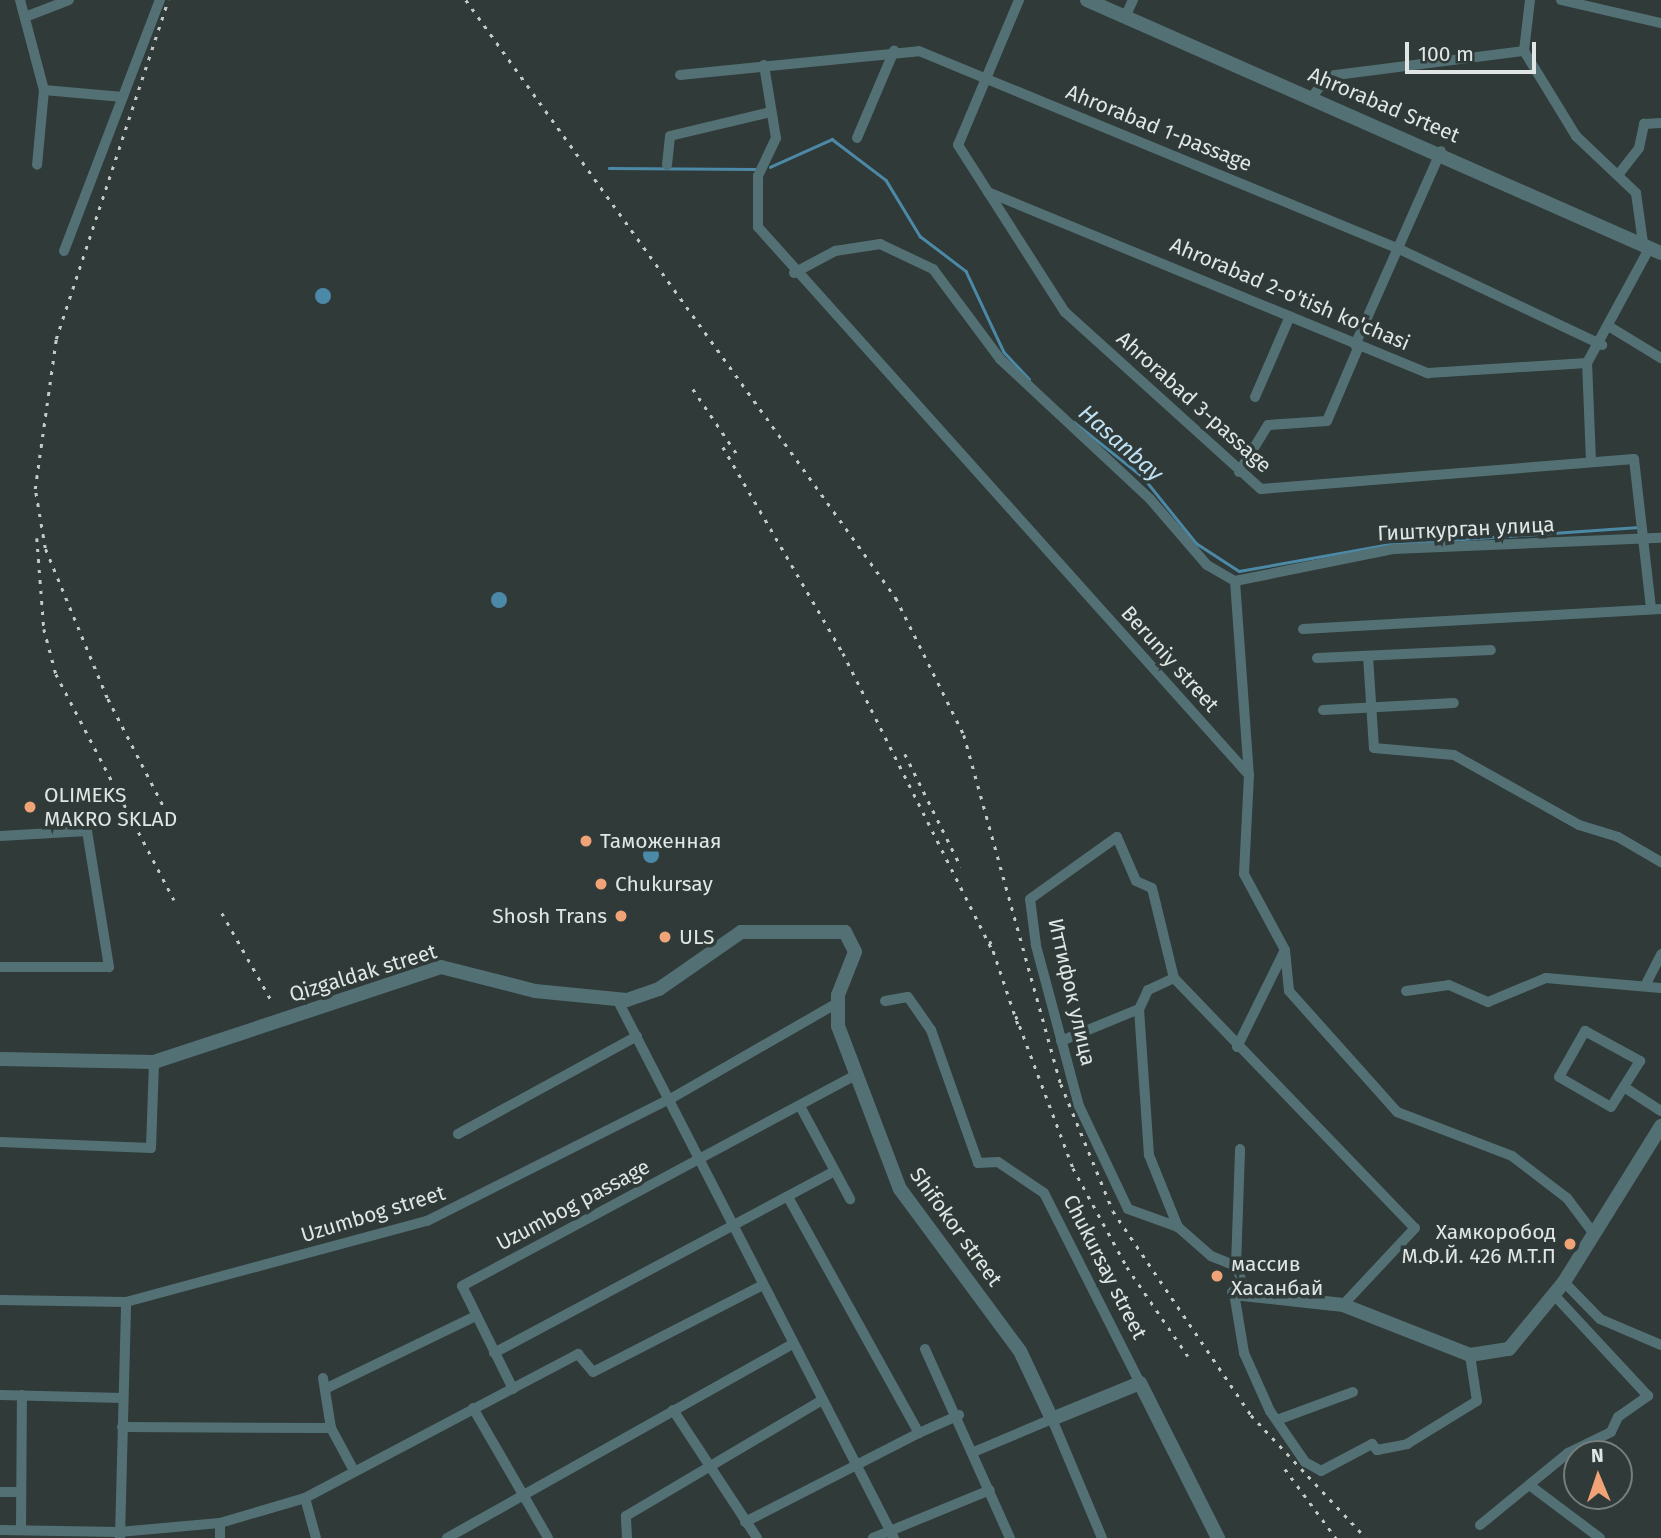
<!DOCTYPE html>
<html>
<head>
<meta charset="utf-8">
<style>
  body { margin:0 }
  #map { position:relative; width:1661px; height:1538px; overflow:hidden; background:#303a38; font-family:"Fira Sans",sans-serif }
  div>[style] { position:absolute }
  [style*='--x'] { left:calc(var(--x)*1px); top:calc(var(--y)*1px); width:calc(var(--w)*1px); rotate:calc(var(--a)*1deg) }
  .water>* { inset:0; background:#4c89a7 }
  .round { border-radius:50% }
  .stream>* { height:2.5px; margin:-1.25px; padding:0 1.25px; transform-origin:1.25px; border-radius:1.25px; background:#4c89a7 }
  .minor>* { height:10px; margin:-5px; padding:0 5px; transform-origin:5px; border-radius:5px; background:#537175 }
  .tertiary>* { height:14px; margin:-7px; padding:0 7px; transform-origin:7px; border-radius:7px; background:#537175 }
  .rail>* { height:2.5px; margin-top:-1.25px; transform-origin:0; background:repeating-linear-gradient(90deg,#c3cac8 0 3.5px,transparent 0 10.5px) }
  .dots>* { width:19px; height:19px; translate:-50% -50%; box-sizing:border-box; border:4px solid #303a38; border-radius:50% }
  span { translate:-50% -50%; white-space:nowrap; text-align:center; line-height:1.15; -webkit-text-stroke:7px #303a38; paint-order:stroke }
  .street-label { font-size:21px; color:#dfe6e4 }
  .poi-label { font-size:21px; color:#dfe6e4 }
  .left { translate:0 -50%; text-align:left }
  .right { translate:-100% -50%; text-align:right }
  .water-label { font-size:23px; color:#c0e1f3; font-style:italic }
  .north { position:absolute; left:1563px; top:1440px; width:70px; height:70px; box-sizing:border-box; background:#303a38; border:2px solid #767f7d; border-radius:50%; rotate:358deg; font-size:19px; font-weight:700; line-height:28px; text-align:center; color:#dfe6e4 }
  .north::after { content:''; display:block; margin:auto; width:24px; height:32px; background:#efa376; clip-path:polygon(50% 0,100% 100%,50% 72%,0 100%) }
  .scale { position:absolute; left:1405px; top:42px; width:131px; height:32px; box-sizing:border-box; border:4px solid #dfe6e4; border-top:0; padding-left:9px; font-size:21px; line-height:24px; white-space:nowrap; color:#dfe6e4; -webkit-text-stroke:5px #303a38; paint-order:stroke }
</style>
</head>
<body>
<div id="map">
  <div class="water">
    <div class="round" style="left:315px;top:288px;width:16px;height:16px"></div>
    <div class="round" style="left:491px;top:592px;width:16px;height:16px"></div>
    <div class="round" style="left:643px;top:847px;width:16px;height:16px"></div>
  </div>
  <div class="stream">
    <div style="--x:770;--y:167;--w:68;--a:-24.3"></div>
    <div style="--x:832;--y:139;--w:68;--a:37.2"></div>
    <div style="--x:886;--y:180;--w:66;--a:58.7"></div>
    <div style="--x:920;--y:236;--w:58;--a:37.3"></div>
    <div style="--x:966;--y:271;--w:89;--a:64.9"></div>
    <div style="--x:1004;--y:352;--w:37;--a:47"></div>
    <div style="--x:609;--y:168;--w:147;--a:0.4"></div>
    <div style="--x:1074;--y:422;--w:88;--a:38.6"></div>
    <div style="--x:1143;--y:477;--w:85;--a:51.2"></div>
    <div style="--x:1196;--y:543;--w:51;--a:33.1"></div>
    <div style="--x:1239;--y:571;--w:153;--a:-10.1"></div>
    <div style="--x:1390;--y:544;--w:249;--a:-3.9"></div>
  </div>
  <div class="minor">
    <div style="--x:20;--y:0;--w:93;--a:75.1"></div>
    <div style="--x:44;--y:90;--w:75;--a:95.3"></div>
    <div style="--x:1019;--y:0;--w:157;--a:112.8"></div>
    <div style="--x:958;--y:145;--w:198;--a:57.4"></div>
    <div style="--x:1065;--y:312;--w:264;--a:42.1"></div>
    <div style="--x:1261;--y:489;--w:374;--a:-4.6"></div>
    <div style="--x:1634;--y:459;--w:151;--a:83.5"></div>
    <div style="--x:1530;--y:0;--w:51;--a:96.7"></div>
    <div style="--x:1524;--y:51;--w:100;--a:58.5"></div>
    <div style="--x:1576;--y:136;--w:83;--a:43.5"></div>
    <div style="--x:1636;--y:193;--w:50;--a:82"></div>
    <div style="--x:1561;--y:0;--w:103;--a:13"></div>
    <div style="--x:25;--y:17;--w:47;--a:-21.1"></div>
    <div style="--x:1125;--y:17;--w:19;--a:-65"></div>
    <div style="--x:764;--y:65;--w:74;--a:80.7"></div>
    <div style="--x:776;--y:138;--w:42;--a:115.3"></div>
    <div style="--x:758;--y:176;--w:51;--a:90"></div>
    <div style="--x:758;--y:227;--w:736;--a:48.14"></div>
    <div style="--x:1249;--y:775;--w:99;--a:92.9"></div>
    <div style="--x:1244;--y:874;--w:86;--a:61.7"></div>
    <div style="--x:1285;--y:950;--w:41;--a:84.4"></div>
    <div style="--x:1289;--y:991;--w:162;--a:48.2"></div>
    <div style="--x:1397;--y:1112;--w:123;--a:20.9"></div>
    <div style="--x:1512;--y:1156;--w:69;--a:37.4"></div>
    <div style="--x:1567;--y:1198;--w:45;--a:53.1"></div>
    <div style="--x:680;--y:75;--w:240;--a:-5.7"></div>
    <div style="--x:919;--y:51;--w:517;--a:22.4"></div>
    <div style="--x:1397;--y:248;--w:227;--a:25.3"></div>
    <div style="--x:44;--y:90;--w:79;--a:5.1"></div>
    <div style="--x:1312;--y:97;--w:26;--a:-53"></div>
    <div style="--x:1328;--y:76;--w:198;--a:-7.3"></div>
    <div style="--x:857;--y:138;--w:95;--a:-67"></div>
    <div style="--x:667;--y:165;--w:29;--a:-84"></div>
    <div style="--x:670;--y:136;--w:104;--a:-13.4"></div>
    <div style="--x:1618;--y:175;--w:34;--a:-52"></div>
    <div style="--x:1639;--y:148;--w:25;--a:-78"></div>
    <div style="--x:1644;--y:124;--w:17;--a:-3"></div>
    <div style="--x:988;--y:192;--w:476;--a:22.4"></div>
    <div style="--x:1428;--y:373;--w:159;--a:-3.6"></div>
    <div style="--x:64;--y:251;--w:269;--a:-69.1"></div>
    <div style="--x:794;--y:273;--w:47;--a:-28.2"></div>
    <div style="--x:835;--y:251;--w:46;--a:-8.8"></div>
    <div style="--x:880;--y:244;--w:59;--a:25.3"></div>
    <div style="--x:933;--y:269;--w:112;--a:53.3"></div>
    <div style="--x:1000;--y:359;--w:205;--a:43"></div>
    <div style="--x:1150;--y:499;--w:87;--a:49.2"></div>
    <div style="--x:1207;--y:565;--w:32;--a:30"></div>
    <div style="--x:1610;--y:327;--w:60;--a:31.3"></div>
    <div style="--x:1355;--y:345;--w:212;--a:-66.1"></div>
    <div style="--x:1255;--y:397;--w:88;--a:-66.6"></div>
    <div style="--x:1591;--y:461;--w:98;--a:-92.3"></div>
    <div style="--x:1587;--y:363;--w:132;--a:-61.5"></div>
    <div style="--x:1239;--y:472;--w:55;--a:-58.3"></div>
    <div style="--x:1268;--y:425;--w:59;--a:-3.9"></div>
    <div style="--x:1327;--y:421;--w:82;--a:-66.9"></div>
    <div style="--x:1235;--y:581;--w:161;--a:-11.4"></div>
    <div style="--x:1393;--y:549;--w:268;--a:-2.4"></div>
    <div style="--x:1235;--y:581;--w:194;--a:85.9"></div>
    <div style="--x:1303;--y:629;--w:359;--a:-3.2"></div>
    <div style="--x:1368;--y:656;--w:92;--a:86.3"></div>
    <div style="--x:1374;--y:748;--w:80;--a:5"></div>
    <div style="--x:1454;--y:755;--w:143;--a:29.2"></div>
    <div style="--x:1579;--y:825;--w:41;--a:17.1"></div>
    <div style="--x:1618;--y:837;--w:50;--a:30.2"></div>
    <div style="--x:1317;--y:658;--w:174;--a:-2.6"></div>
    <div style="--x:1323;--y:710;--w:131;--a:-3.1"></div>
    <div style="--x:0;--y:836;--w:87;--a:-3.3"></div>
    <div style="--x:87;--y:831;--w:138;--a:80.8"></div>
    <div style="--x:109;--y:967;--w:109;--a:180"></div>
    <div style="--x:1174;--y:978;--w:29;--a:155"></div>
    <div style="--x:1148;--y:990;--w:21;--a:115"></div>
    <div style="--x:1139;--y:1009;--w:146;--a:86.1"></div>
    <div style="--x:1149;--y:1155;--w:78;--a:68.1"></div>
    <div style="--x:1178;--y:1227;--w:44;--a:41.3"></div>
    <div style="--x:1211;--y:1256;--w:27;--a:22"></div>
    <div style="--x:1236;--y:1266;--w:26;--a:69"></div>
    <div style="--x:1645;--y:986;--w:36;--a:-63"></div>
    <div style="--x:1406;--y:991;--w:43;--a:-7.9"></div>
    <div style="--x:1449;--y:985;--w:43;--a:23.6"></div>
    <div style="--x:1488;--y:1002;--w:63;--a:-22.5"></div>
    <div style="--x:1546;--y:978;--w:115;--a:5"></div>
    <div style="--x:618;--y:1001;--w:604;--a:62.8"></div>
    <div style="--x:885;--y:1001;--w:23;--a:-10"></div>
    <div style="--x:908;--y:997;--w:40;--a:55.1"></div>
    <div style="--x:931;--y:1030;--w:141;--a:70.5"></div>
    <div style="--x:978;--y:1163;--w:20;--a:-3"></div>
    <div style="--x:998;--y:1162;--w:55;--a:34"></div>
    <div style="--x:1044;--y:1193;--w:213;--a:63.2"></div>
    <div style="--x:1585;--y:1031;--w:63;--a:28.6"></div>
    <div style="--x:1640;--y:1061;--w:54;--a:122.2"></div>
    <div style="--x:1611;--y:1107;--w:60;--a:-150"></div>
    <div style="--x:1559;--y:1077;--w:53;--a:-60.5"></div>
    <div style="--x:1061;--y:1041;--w:84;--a:-22.3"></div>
    <div style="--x:1237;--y:1047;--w:106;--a:-63.7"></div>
    <div style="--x:1624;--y:1087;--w:44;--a:33"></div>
    <div style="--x:800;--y:1106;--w:106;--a:61.7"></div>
    <div style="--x:458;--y:1134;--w:204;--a:-28.7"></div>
    <div style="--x:0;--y:1142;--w:151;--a:2.3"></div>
    <div style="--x:151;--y:1148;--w:86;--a:-88"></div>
    <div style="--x:788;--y:1197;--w:270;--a:61"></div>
    <div style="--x:919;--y:1433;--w:44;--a:-24.2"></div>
    <div style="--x:1178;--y:1227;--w:53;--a:-160.2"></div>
    <div style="--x:1128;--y:1209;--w:114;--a:-115.4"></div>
    <div style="--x:1079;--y:1106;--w:167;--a:-105"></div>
    <div style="--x:1036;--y:945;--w:46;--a:-97.4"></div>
    <div style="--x:1030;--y:899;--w:107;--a:-35.5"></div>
    <div style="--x:1117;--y:837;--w:48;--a:66.6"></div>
    <div style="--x:1136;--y:881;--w:17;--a:24"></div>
    <div style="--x:1152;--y:888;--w:93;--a:76.3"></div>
    <div style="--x:1174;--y:978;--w:347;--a:46.1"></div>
    <div style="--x:1415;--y:1228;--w:105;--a:133.1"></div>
    <div style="--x:1236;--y:1266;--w:117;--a:-88"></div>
    <div style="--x:1564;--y:1282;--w:52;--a:45.8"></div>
    <div style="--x:1600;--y:1319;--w:66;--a:23.1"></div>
    <div style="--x:1234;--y:1293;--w:61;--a:80.5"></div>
    <div style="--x:1244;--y:1353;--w:64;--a:65.9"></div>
    <div style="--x:1270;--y:1411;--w:62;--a:55.5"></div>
    <div style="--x:1305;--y:1462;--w:18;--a:29"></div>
    <div style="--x:1321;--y:1471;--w:58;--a:-27.9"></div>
    <div style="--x:1372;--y:1444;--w:8;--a:50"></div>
    <div style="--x:1377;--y:1450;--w:31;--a:-11"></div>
    <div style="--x:1407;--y:1444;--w:82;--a:-31.6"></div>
    <div style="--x:1477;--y:1401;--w:47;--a:-98.7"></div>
    <div style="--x:0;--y:1300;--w:126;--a:0.9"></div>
    <div style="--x:126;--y:1302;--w:312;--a:-15.1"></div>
    <div style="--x:427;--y:1221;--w:274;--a:-26.7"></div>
    <div style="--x:672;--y:1098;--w:190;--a:-29.9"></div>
    <div style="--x:925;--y:1349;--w:207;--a:65.8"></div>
    <div style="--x:494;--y:1353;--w:384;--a:-28.1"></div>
    <div style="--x:323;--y:1378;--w:51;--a:80.9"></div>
    <div style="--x:331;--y:1428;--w:47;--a:61.8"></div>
    <div style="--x:329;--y:1387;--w:163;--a:-25.8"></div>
    <div style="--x:513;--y:1389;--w:115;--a:-116.3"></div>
    <div style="--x:462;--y:1286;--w:448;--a:-28.2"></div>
    <div style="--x:0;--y:1395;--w:123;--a:1.4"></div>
    <div style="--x:473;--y:1408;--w:150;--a:60"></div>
    <div style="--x:673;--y:1410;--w:153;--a:56.7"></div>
    <div style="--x:1277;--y:1420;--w:81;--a:-20.2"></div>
    <div style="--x:122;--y:1427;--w:209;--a:0.3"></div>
    <div style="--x:976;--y:1451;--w:82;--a:-22.8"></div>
    <div style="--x:1052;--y:1419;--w:129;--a:67.2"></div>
    <div style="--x:1532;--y:1487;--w:85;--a:36.9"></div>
    <div style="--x:0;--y:1492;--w:21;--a:0"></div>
    <div style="--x:305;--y:1498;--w:41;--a:74.6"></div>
    <div style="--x:745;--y:1522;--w:195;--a:-27.1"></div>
    <div style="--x:220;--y:1523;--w:15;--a:90"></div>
    <div style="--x:1480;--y:1525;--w:114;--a:-39.3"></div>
    <div style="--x:1568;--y:1453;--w:48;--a:-26"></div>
    <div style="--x:1611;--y:1432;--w:17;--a:-65"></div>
    <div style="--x:1618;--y:1417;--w:37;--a:-35"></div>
    <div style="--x:1648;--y:1396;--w:137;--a:-132.9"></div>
    <div style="--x:0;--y:1530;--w:119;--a:1"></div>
    <div style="--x:119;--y:1532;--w:101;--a:-5.1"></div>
    <div style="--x:220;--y:1523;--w:89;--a:-16.4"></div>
    <div style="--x:305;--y:1498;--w:309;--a:-27.8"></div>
    <div style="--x:578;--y:1354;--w:23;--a:50"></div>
    <div style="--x:593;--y:1372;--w:191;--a:-27.1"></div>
    <div style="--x:21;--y:1530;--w:135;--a:-89.6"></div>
    <div style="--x:120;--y:1537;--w:235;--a:-88.5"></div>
    <div style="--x:447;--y:1538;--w:397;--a:-29.3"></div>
    <div style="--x:627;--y:1538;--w:22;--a:-93"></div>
    <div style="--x:626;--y:1516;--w:228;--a:-30.6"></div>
    <div style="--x:873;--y:1538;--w:126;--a:-22.3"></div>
  </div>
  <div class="tertiary">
    <div style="--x:1087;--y:0;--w:627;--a:23.79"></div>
    <div style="--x:0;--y:1059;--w:154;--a:1.1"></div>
    <div style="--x:154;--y:1062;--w:302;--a:-18.3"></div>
    <div style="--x:441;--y:967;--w:97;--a:14.3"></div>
    <div style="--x:535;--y:991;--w:92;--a:5.6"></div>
    <div style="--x:627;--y:1000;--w:34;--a:-19"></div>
    <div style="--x:659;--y:989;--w:100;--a:-34.8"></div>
    <div style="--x:741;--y:932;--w:104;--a:0"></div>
    <div style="--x:845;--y:932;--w:22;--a:63"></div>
    <div style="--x:855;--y:952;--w:46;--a:111.6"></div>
    <div style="--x:838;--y:995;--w:31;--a:90"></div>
    <div style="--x:838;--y:1026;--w:174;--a:69.2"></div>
    <div style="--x:900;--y:1189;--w:202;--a:53.5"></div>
    <div style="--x:1020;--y:1351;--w:75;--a:64.8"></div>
    <div style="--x:1052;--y:1419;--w:95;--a:-22.2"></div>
    <div style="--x:1140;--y:1383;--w:174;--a:63.3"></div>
    <div style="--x:1234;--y:1293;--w:110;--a:6.3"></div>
    <div style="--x:1343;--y:1305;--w:136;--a:21.5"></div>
    <div style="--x:1470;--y:1355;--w:39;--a:-9"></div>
    <div style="--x:1509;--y:1349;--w:87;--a:-50.6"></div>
    <div style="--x:1564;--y:1282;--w:184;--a:-58.1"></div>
  </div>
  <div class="rail">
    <div style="--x:466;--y:0;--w:737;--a:54.28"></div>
    <div style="--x:896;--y:598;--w:153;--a:63.6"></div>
    <div style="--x:964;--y:735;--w:362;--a:74.5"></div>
    <div style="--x:1061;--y:1084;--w:137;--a:67.7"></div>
    <div style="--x:1113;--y:1211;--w:246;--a:55.9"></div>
    <div style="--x:1251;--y:1415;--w:168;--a:46.9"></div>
    <div style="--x:693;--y:389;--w:78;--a:55.9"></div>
    <div style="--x:723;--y:447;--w:238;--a:59.8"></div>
    <div style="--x:843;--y:653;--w:334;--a:63.3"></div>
    <div style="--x:37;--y:538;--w:91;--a:85.6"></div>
    <div style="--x:44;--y:629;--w:47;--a:75.1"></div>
    <div style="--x:56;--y:674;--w:255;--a:62.4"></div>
    <div style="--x:905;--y:754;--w:126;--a:63.6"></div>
    <div style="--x:167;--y:814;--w:131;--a:-117.3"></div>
    <div style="--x:107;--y:698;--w:162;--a:-112.5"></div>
    <div style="--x:45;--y:548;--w:60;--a:-99.6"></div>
    <div style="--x:35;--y:489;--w:151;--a:-82"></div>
    <div style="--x:56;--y:339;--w:357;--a:-71.7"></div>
    <div style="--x:222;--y:913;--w:98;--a:60.5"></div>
    <div style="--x:990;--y:941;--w:88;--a:71.4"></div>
    <div style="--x:1016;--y:1016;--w:162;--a:69.4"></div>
    <div style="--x:1073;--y:1168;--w:113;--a:61.4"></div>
    <div style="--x:1127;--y:1267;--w:108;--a:55.6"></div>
    <div style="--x:1285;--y:1469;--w:86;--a:53.5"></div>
  </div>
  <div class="dots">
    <div style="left:30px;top:807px;background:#efa376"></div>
    <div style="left:586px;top:841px;background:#efa376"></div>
    <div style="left:601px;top:884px;background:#efa376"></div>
    <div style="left:621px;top:916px;background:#efa376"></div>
    <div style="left:665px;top:937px;background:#efa376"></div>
    <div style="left:1570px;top:1244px;background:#efa376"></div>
    <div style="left:1217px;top:1276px;background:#efa376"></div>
  </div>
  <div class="street-label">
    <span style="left:1384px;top:105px;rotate:23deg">Ahrorabad Srteet</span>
    <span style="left:1159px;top:128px;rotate:22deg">Ahrorabad 1-passage</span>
    <span style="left:1290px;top:294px;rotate:23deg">Ahrorabad 2-o'tish ko'chasi</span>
    <span style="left:1194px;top:402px;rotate:42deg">Ahrorabad 3-passage</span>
    <span style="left:1466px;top:529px;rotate:-3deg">Гишткурган улица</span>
    <span style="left:1170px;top:659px;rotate:48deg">Beruniy street</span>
    <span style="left:363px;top:973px;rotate:-17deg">Qizgaldak street</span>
    <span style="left:1072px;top:992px;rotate:77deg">Иттифок улица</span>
    <span style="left:573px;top:1205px;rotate:-28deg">Uzumbog passage</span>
    <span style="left:373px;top:1214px;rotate:-17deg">Uzumbog street</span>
    <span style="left:956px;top:1227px;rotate:54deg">Shifokor street</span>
    <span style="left:1105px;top:1267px;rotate:63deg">Chukursay street</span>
  </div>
  <div class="poi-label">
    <span class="left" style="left:44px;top:807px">OLIMEKS<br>MAKRO SKLAD</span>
    <span class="left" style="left:600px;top:841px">Таможенная</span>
    <span class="left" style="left:615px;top:884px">Chukursay</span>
    <span class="right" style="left:607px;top:916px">Shosh Trans</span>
    <span class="left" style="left:679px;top:937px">ULS</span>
    <span class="right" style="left:1556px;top:1244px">Хамкоробод<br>М.Ф.Й. 426 М.Т.П</span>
    <span class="left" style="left:1231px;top:1276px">массив<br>Хасанбай</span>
  </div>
  <div class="water-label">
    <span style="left:1121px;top:443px;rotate:41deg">Hasanbay</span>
  </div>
  <div class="north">N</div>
  <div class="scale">100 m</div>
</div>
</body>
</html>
